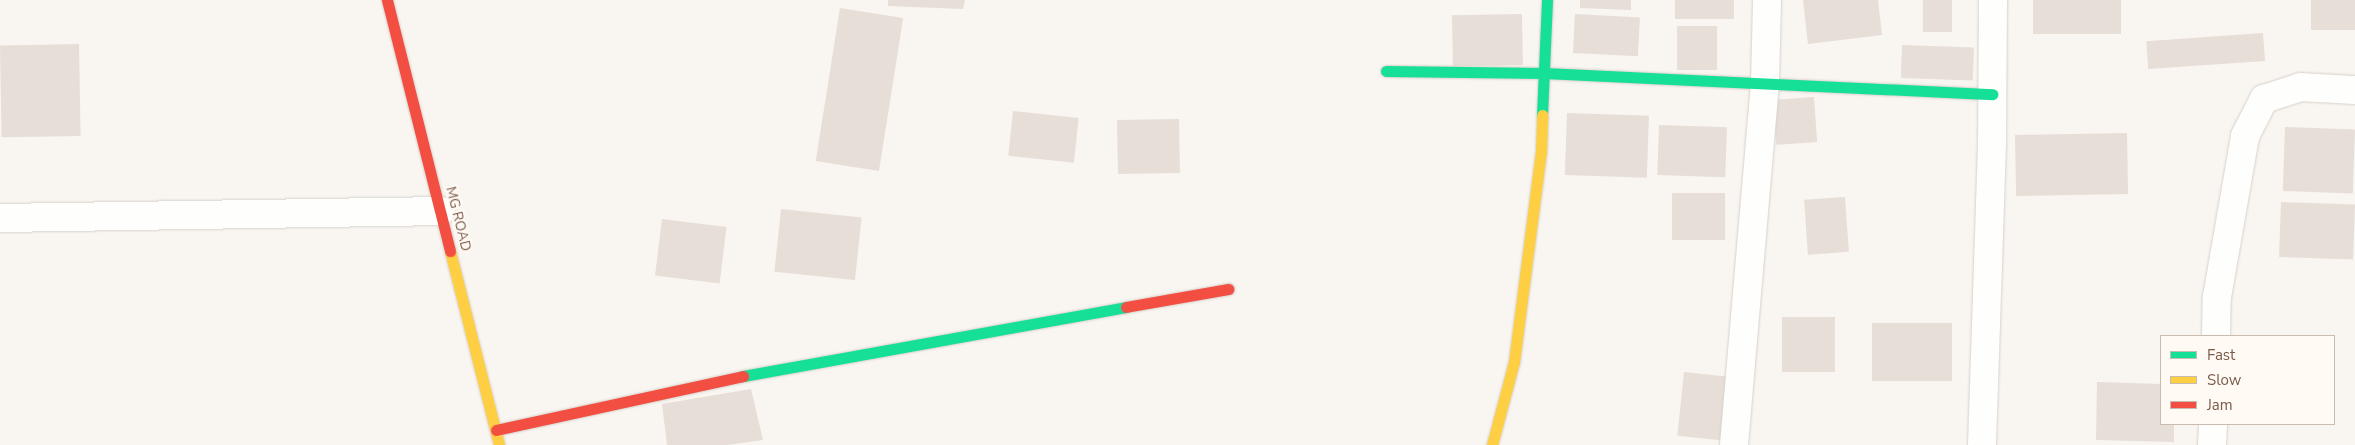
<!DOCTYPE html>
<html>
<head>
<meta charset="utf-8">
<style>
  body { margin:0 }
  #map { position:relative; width:2355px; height:445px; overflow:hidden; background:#f9f5f0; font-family:"Nunito Sans",sans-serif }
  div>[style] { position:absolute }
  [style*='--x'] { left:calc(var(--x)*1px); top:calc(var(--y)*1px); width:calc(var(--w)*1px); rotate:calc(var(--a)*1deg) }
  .building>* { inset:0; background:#e6ded7; transform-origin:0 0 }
  .roads { filter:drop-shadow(0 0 1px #d7d1cb) drop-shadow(0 0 1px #d7d1cb) }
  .street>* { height:28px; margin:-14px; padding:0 14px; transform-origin:14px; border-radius:14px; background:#fefefd }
  .fast>* { height:11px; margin:-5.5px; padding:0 5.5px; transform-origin:5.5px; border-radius:5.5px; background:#16e098 }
  .slow>* { height:11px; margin:-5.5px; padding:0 5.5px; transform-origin:5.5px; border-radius:5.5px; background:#ffcf43 }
  .jam>* { height:11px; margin:-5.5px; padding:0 5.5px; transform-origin:5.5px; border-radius:5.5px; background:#f24e42 }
  span { translate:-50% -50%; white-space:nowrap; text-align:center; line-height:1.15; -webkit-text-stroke:4px #fffaf3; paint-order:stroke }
  .street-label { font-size:14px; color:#7a5c4d }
  .legend { position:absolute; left:2160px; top:335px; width:175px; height:90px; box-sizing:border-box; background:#fffaf3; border:1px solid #cabbb1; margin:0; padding:6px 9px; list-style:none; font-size:15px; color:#7a5c4d }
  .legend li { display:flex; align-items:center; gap:10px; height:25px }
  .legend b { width:25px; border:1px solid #cabbb1 }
</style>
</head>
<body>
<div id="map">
  <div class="building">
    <div style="clip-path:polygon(888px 0,965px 0,963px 9px,888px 6px)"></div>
    <div style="clip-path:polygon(1580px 0,1631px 0,1631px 10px,1580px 8px)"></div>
    <div style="left:1675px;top:0;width:59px;height:19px"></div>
    <div style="clip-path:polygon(1803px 0,1878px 0,1882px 35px,1808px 44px)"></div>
    <div style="left:1923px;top:0;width:29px;height:32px"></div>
    <div style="left:2033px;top:0;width:88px;height:34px"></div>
    <div style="left:2311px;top:0;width:44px;height:30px"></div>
    <div style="left:840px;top:8px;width:64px;height:155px;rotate:9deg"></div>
    <div style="left:1522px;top:14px;width:51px;height:70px;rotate:89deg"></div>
    <div style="left:1575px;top:14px;width:65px;height:39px;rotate:3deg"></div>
    <div style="left:1677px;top:26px;width:40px;height:44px"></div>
    <div style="left:2263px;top:33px;width:28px;height:117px;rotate:86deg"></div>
    <div style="left:79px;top:44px;width:92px;height:79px;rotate:89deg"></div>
    <div style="left:1902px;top:45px;width:72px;height:33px;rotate:2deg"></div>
    <div style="left:1814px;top:97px;width:45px;height:41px;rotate:86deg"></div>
    <div style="left:1013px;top:111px;width:66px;height:45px;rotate:6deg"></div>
    <div style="left:1567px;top:113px;width:82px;height:62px;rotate:2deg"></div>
    <div style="left:1179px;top:119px;width:54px;height:62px;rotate:89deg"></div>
    <div style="left:1659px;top:125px;width:68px;height:50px;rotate:2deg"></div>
    <div style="left:2285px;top:127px;width:70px;height:64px;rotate:2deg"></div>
    <div style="left:2127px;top:133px;width:61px;height:112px;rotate:89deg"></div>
    <div style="left:1672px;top:193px;width:53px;height:47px"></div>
    <div style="left:1845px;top:197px;width:55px;height:41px;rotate:86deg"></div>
    <div style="left:2281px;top:202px;width:74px;height:55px;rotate:2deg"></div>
    <div style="left:781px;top:209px;width:81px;height:63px;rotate:6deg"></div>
    <div style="left:662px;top:219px;width:65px;height:57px;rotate:7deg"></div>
    <div style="left:1782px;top:317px;width:53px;height:55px"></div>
    <div style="left:1872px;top:323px;width:80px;height:58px"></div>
    <div style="left:1684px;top:372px;width:54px;height:64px;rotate:6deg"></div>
    <div style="clip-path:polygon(2097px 382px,2161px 384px,2161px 424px,2174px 424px,2174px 442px,2096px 440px)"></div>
    <div style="clip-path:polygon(751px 389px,763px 440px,727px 445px,667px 445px,662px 404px)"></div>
  </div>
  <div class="roads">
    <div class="street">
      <div style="--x:0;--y:218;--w:441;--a:-0.9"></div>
      <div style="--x:2216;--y:336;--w:39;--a:-89"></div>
      <div style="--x:2217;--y:297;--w:163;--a:-80.1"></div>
      <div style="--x:2245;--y:136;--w:42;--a:-62.8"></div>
      <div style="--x:2264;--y:99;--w:39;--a:-18"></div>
      <div style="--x:2301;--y:87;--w:54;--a:3.2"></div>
      <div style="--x:1734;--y:445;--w:363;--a:-85.1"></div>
      <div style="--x:1765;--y:83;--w:83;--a:-88.6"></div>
      <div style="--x:1982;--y:445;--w:302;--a:-88.1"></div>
      <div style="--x:1992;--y:143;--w:143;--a:-89.6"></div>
      <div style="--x:2212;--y:445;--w:21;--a:-87"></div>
    </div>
    <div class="fast">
      <div style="--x:1386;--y:71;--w:158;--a:0.7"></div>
      <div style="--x:1544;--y:73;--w:449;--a:2.7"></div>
      <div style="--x:1542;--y:115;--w:115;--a:-87.5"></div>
      <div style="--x:743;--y:376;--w:389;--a:-10.2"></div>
    </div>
    <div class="slow">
      <div style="--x:450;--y:251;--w:200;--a:75.8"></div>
      <div style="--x:1492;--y:445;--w:86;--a:-75.2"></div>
      <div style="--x:1514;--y:362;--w:212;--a:-82.7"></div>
      <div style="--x:1541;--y:152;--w:37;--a:-88"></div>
    </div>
    <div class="jam">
      <div style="--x:387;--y:0;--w:259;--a:75.9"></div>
      <div style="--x:1126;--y:307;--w:104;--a:-10"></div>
      <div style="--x:496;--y:430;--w:253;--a:-12.3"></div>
    </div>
  </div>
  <div class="street-label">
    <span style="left:458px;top:219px;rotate:76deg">MG ROAD</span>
  </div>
  <ul class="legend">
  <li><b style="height:6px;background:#16e098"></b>Fast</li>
  <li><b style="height:6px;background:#ffcf43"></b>Slow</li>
  <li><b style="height:6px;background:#f24e42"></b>Jam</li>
  </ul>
</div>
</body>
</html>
